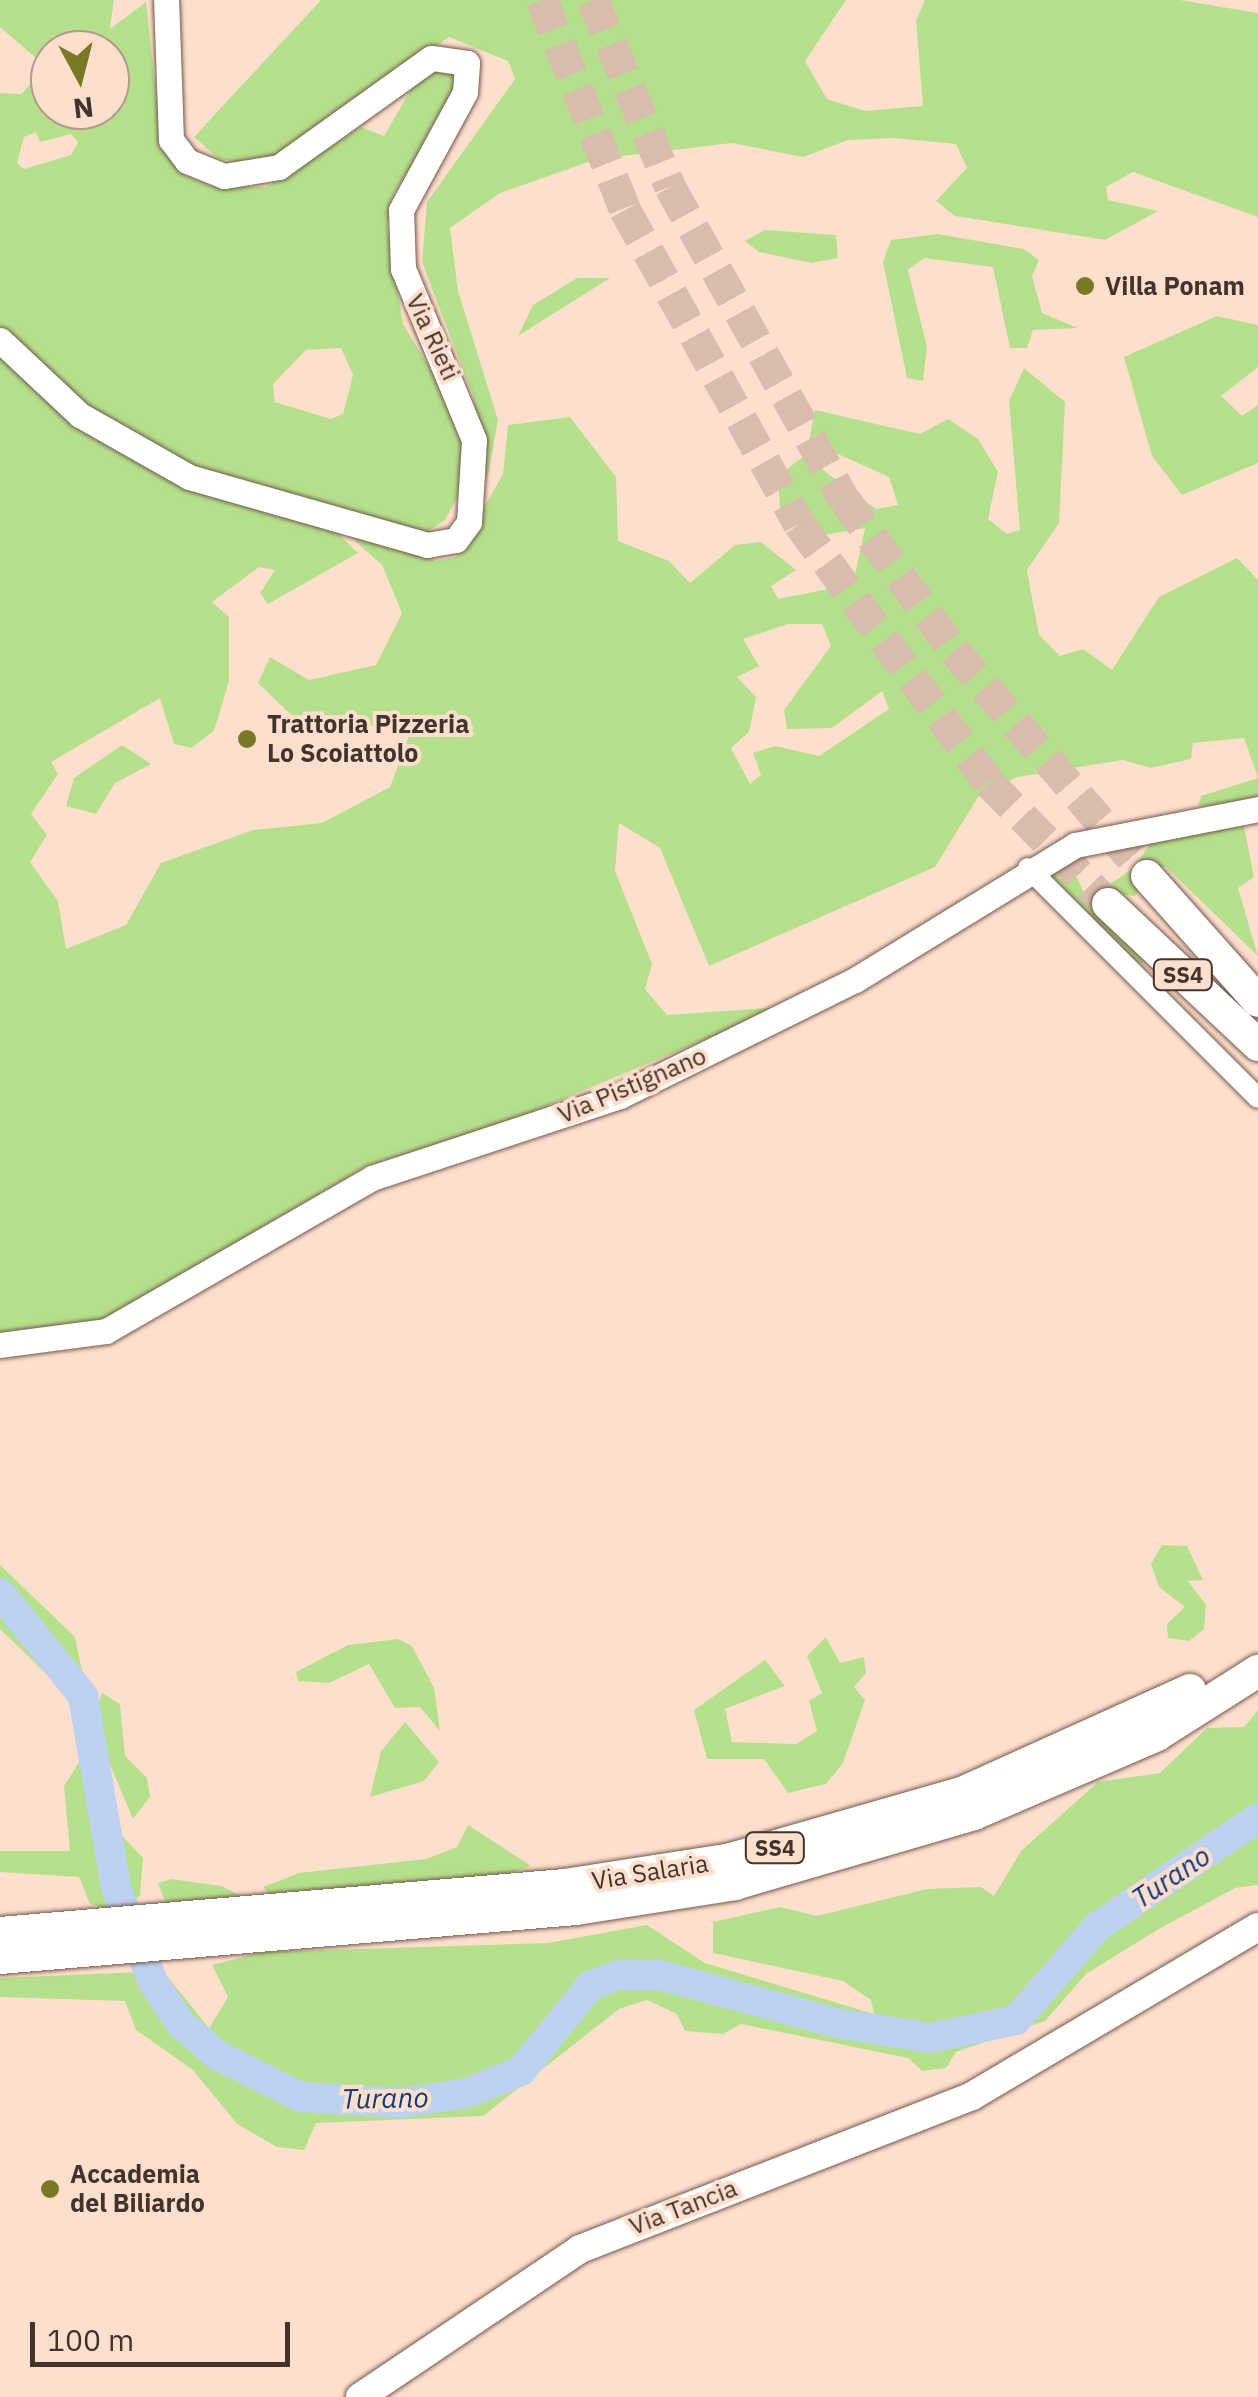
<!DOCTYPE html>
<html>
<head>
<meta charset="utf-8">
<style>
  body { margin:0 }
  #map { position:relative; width:1258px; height:2397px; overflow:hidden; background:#fedecd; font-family:"IBM Plex Sans",sans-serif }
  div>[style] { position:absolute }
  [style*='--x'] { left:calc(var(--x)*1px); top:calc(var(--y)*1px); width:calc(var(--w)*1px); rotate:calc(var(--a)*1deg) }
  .green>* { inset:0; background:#b5e08b }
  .river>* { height:30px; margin:-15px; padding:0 15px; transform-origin:15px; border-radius:15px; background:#bcd0f0 }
  .trunk-tunnel>* { height:32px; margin-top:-16px; transform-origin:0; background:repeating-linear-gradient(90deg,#d8bcad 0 32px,transparent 0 48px) }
  .roads { filter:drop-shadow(0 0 2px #73584a) drop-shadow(0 0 2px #73584a) }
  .minor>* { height:20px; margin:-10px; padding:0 10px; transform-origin:10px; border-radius:10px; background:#fff }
  .tertiary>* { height:25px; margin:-12.5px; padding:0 12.5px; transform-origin:12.5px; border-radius:12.5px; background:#fff }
  .secondary>* { height:28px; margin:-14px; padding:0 14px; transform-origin:14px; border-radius:14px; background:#fff }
  .trunk>* { height:32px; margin:-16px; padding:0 16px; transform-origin:16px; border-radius:16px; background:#fff }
  .dots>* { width:28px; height:28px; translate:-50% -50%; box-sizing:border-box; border:5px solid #fedecd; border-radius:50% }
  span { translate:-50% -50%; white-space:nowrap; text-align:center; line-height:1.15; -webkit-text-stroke:8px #fedecd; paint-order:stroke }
  .shield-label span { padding:2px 8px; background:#fedecd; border:2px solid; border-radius:8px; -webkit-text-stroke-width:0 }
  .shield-label { font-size:22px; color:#40342d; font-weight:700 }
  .poi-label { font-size:25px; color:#40342d; font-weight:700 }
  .left { translate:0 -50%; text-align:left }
  .street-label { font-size:25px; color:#40342d }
  .water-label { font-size:28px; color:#0f3b7d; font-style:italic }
  .north { position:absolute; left:30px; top:30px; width:100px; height:100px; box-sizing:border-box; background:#fedecd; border:2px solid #b29a8d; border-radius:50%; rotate:173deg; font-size:28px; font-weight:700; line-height:40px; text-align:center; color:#40342d }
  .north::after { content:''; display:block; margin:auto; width:35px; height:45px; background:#777a22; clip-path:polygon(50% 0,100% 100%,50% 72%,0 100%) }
  .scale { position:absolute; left:30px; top:2322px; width:260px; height:45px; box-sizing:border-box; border:5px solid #40342d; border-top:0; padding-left:12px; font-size:30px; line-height:35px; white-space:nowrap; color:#40342d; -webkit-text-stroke:8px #fedecd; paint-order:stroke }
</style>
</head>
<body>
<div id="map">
  <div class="green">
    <div style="clip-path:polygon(evenodd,0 0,114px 0,110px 29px,146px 2px,162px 149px,186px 176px,211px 186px,266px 187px,361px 127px,384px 136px,420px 74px,447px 67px,457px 74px,455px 98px,394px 193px,387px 226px,403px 324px,464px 425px,465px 483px,445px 520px,418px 538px,214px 480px,75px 400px,0 329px,0 93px,22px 94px,44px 65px,0 27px,0 0,50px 50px,110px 50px,110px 110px,86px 110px,72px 127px,73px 110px,50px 110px,50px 50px,0 0,36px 132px,40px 142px,71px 134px,78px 142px,71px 155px,24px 169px,17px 163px,24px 137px,36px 132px,0 0,341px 348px,353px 375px,343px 414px,331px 419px,275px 402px,273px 384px,306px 350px,341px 348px)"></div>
    <div style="clip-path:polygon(321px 0,846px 0,805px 61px,827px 99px,865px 111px,923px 106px,916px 21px,925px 0,1180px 0,1258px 13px,1258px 217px,1133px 172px,1106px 187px,1108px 200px,1158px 211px,1105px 240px,955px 216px,936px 201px,967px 168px,956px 144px,893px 138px,848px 140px,803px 157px,732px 143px,597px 159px,500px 193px,450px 228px,458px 291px,498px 420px,487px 482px,473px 396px,422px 262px,427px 202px,515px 79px,508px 61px,449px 37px,301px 146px,248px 165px,218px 158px,194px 137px)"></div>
    <div style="clip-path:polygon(765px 230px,836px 235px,838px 258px,812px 263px,759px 252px,745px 241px)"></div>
    <div style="clip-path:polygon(938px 234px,1024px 249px,1039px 260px,1032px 276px,1042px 313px,1078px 328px,1033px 330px,1027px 348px,1010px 348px,993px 267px,924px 258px,908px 270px,927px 347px,923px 381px,907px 378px,883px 262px,891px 240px)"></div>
    <div style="clip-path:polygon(577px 278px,610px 278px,518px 336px,533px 305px)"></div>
    <div style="clip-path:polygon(1217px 316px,1258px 325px,1258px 367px,1221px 396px,1242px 416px,1258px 405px,1258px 463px,1182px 495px,1152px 456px,1124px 357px)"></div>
    <div style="clip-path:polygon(evenodd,0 357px,77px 424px,330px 526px,358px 553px,268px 604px,260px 593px,275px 570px,259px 567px,212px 602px,229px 617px,229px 681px,214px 731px,191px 748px,174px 744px,160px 698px,51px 762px,58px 774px,31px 814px,47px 835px,30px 862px,58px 901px,66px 949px,126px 925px,161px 863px,253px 830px,322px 823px,390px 787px,414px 723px,395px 715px,354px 736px,308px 731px,258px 683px,270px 657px,309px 680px,376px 665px,402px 613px,382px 565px,346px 533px,411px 546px,436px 561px,456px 557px,503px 474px,508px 425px,570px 417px,616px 477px,618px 541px,669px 561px,690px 583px,735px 545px,761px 542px,796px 570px,771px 586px,778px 599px,853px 584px,865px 528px,818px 536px,780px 509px,778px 476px,804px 456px,876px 509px,898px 505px,889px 477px,809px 441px,815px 410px,920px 434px,948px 419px,978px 439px,998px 472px,988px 519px,1007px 534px,1020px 530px,1009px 401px,1024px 368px,1065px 402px,1059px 523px,1027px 570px,1039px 635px,1060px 656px,1083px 649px,1112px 670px,1159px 597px,1237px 558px,1258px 580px,1258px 802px,1198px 806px,1201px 796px,1258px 778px,1244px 738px,1193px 743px,1191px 759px,1151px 768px,1123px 760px,1018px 777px,980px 794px,935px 867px,709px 966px,660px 848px,619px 823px,615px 871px,652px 964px,645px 989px,667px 1015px,783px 1007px,505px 1123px,366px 1166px,102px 1322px,0 1336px,0 357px,788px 624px,822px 624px,831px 646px,784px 710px,787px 729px,832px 728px,882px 691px,889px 709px,819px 756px,775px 746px,753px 753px,761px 775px,750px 784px,731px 748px,749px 732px,756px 697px,737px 677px,759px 666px,743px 639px,788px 624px)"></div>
    <div style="clip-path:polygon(122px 745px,151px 764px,115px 783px,96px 814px,66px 806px,74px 778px)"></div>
    <div style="clip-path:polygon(1244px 826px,1254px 877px,1238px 888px,1258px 956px,1166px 867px,1154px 868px,1135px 896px,1120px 894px,1154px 961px,1132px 964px,1049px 877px,1071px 865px,1087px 899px,1134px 868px,1152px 841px)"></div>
    <div style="clip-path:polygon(1162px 1545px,1187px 1546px,1203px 1580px,1188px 1581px,1206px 1605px,1204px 1629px,1189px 1641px,1168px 1638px,1167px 1624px,1185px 1607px,1159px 1587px,1151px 1564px)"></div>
    <div style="clip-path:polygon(0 1565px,75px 1637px,87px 1695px,71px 1698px,0 1629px)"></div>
    <div style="clip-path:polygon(826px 1637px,840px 1663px,864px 1657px,866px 1673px,854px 1687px,865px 1700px,843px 1763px,826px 1784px,788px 1793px,764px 1759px,707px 1759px,694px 1710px,765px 1660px,785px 1686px,725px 1709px,732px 1742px,796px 1744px,817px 1731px,809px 1701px,822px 1693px,807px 1656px)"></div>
    <div style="clip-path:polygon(398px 1639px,412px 1646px,434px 1688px,440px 1731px,420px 1707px,395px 1708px,369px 1664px,329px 1683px,298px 1681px,296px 1672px,348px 1645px)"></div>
    <div style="clip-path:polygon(102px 1693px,120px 1704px,125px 1756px,147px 1778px,150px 1797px,133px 1819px,92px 1722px)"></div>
    <div style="clip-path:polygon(1258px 1710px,1258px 1885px,1235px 1888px,1157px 1930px,1086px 1974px,1045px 2021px,956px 2052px,946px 2068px,922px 2071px,908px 2058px,741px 2024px,723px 2034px,685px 2031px,677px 2014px,647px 2000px,619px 2009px,483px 2116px,316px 2123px,304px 2150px,277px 2147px,237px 2124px,193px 2070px,136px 2030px,125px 2001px,0 1997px,0 1978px,163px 1971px,209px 2028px,228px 1997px,212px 1965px,263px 1952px,548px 1943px,647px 1925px,705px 1963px,874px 2014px,871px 2000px,843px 1981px,713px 1953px,713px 1922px,780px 1907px,817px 1916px,927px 1889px,981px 1887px,994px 1896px,1021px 1851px,1098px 1782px,1160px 1773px,1207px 1728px,1244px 1727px)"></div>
    <div style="clip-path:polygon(405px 1722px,439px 1762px,424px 1781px,370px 1797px,381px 1751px)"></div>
    <div style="clip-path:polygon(87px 1750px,101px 1770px,96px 1808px,143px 1858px,140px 1896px,116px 1911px,90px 1904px,79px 1877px,0 1872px,0 1851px,70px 1851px,64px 1786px)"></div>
    <div style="clip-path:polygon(468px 1825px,531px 1866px,497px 1877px,270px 1894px,263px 1887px,299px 1873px,426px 1859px,457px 1847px)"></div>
    <div style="clip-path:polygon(171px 1879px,221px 1886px,244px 1897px,166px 1904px,158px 1883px)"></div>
  </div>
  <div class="river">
    <div style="--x:0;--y:1593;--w:132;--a:51.1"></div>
    <div style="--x:83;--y:1696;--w:195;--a:80.2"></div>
    <div style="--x:116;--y:1888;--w:101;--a:68.5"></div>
    <div style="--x:153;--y:1982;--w:50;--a:56.3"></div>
    <div style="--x:181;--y:2024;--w:48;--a:40.7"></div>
    <div style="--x:217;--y:2055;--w:94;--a:26.6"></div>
    <div style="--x:301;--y:2097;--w:100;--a:3.4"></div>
    <div style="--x:401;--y:2103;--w:67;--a:-8.6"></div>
    <div style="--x:467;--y:2093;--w:58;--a:-22.2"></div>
    <div style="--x:521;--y:2071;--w:111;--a:-50.9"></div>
    <div style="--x:591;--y:1985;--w:30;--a:-20"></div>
    <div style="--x:619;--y:1975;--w:40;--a:0"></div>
    <div style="--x:659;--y:1975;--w:188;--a:15.1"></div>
    <div style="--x:841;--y:2024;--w:90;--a:8.9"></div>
    <div style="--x:930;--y:2038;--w:88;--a:-11.8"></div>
    <div style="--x:1016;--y:2020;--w:123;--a:-48.9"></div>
    <div style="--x:1097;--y:1927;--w:194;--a:-34.1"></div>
  </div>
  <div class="trunk-tunnel">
    <div style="--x:542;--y:0;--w:226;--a:68.4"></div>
    <div style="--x:625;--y:210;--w:359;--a:61"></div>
    <div style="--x:799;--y:524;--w:321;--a:53.7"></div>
    <div style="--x:989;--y:783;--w:170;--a:45.5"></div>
    <div style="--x:593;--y:0;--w:202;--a:67.6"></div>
    <div style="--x:670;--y:187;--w:357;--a:60.9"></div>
    <div style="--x:844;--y:499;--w:188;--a:54.1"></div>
    <div style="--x:954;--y:651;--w:296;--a:49.4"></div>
  </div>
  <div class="roads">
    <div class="minor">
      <div style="--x:1028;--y:868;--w:325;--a:45"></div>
    </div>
    <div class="tertiary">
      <div style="--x:0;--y:340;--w:110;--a:43.2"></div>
      <div style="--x:80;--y:415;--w:125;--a:29.6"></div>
      <div style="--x:189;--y:477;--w:248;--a:15.9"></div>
      <div style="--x:427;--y:545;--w:29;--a:-10"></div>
      <div style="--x:456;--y:540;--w:22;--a:-54"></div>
      <div style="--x:469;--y:522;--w:82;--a:-86.5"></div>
      <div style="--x:474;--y:440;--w:185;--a:-112.5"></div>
      <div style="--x:403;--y:269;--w:59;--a:-91.9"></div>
      <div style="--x:401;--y:210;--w:134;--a:-61.5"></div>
      <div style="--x:465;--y:92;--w:29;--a:-86"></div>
      <div style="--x:467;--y:63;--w:36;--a:-172"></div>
      <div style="--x:431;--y:58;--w:187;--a:144.4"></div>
      <div style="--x:279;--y:167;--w:56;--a:170.7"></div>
      <div style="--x:224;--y:176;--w:40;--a:-158"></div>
      <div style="--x:187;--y:161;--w:26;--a:-127"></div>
      <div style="--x:171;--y:140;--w:140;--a:-92"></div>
      <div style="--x:0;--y:1345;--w:107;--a:-7.5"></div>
      <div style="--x:106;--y:1331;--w:307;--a:-29.9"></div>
      <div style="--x:372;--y:1178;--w:261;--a:-18.3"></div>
      <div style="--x:620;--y:1096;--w:262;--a:-26.3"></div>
      <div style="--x:855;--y:980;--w:258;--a:-31.5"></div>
      <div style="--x:1075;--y:845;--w:187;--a:-11.1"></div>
    </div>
    <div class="secondary">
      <div style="--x:360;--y:2397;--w:265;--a:-33.9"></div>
      <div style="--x:580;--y:2249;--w:421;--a:-21.3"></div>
      <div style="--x:972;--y:2096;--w:332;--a:-30.6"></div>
    </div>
    <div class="trunk">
      <div style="--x:1147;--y:876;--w:167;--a:48.4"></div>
      <div style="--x:1108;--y:904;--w:206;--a:43.2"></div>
      <div style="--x:0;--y:1933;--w:566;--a:-4.86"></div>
      <div style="--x:564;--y:1885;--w:169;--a:-8.8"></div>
      <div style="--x:731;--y:1859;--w:242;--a:-16"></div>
      <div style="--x:964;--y:1792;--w:248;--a:-24.3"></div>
      <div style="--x:0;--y:1958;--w:578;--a:-4.86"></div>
      <div style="--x:576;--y:1909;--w:161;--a:-8.9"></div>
      <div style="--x:735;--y:1884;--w:249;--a:-16.3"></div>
      <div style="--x:974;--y:1814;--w:199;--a:-23.3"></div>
      <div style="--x:1157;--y:1735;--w:120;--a:-32.4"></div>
    </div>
  </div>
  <div class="dots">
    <div style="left:1085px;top:286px;background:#777a22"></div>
    <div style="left:247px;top:739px;background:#777a22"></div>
    <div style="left:50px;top:2189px;background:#777a22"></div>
  </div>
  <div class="shield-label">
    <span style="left:1183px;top:975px">SS4</span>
    <span style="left:775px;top:1848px">SS4</span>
  </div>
  <div class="poi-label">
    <span class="left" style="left:1105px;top:286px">Villa Ponam</span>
    <span class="left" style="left:267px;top:739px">Trattoria Pizzeria<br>Lo Scoiattolo</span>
    <span class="left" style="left:70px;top:2189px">Accademia<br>del Biliardo</span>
  </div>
  <div class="street-label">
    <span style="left:433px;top:337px;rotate:65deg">Via Rieti</span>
    <span style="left:632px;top:1085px;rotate:-23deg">Via Pistignano</span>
    <span style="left:650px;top:1872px;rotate:-9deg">Via Salaria</span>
    <span style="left:683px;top:2207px;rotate:-21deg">Via Tancia</span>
  </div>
  <div class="water-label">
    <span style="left:1171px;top:1877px;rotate:-34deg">Turano</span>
    <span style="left:385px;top:2098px;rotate:-1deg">Turano</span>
  </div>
  <div class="north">N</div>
  <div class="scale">100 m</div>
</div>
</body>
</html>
